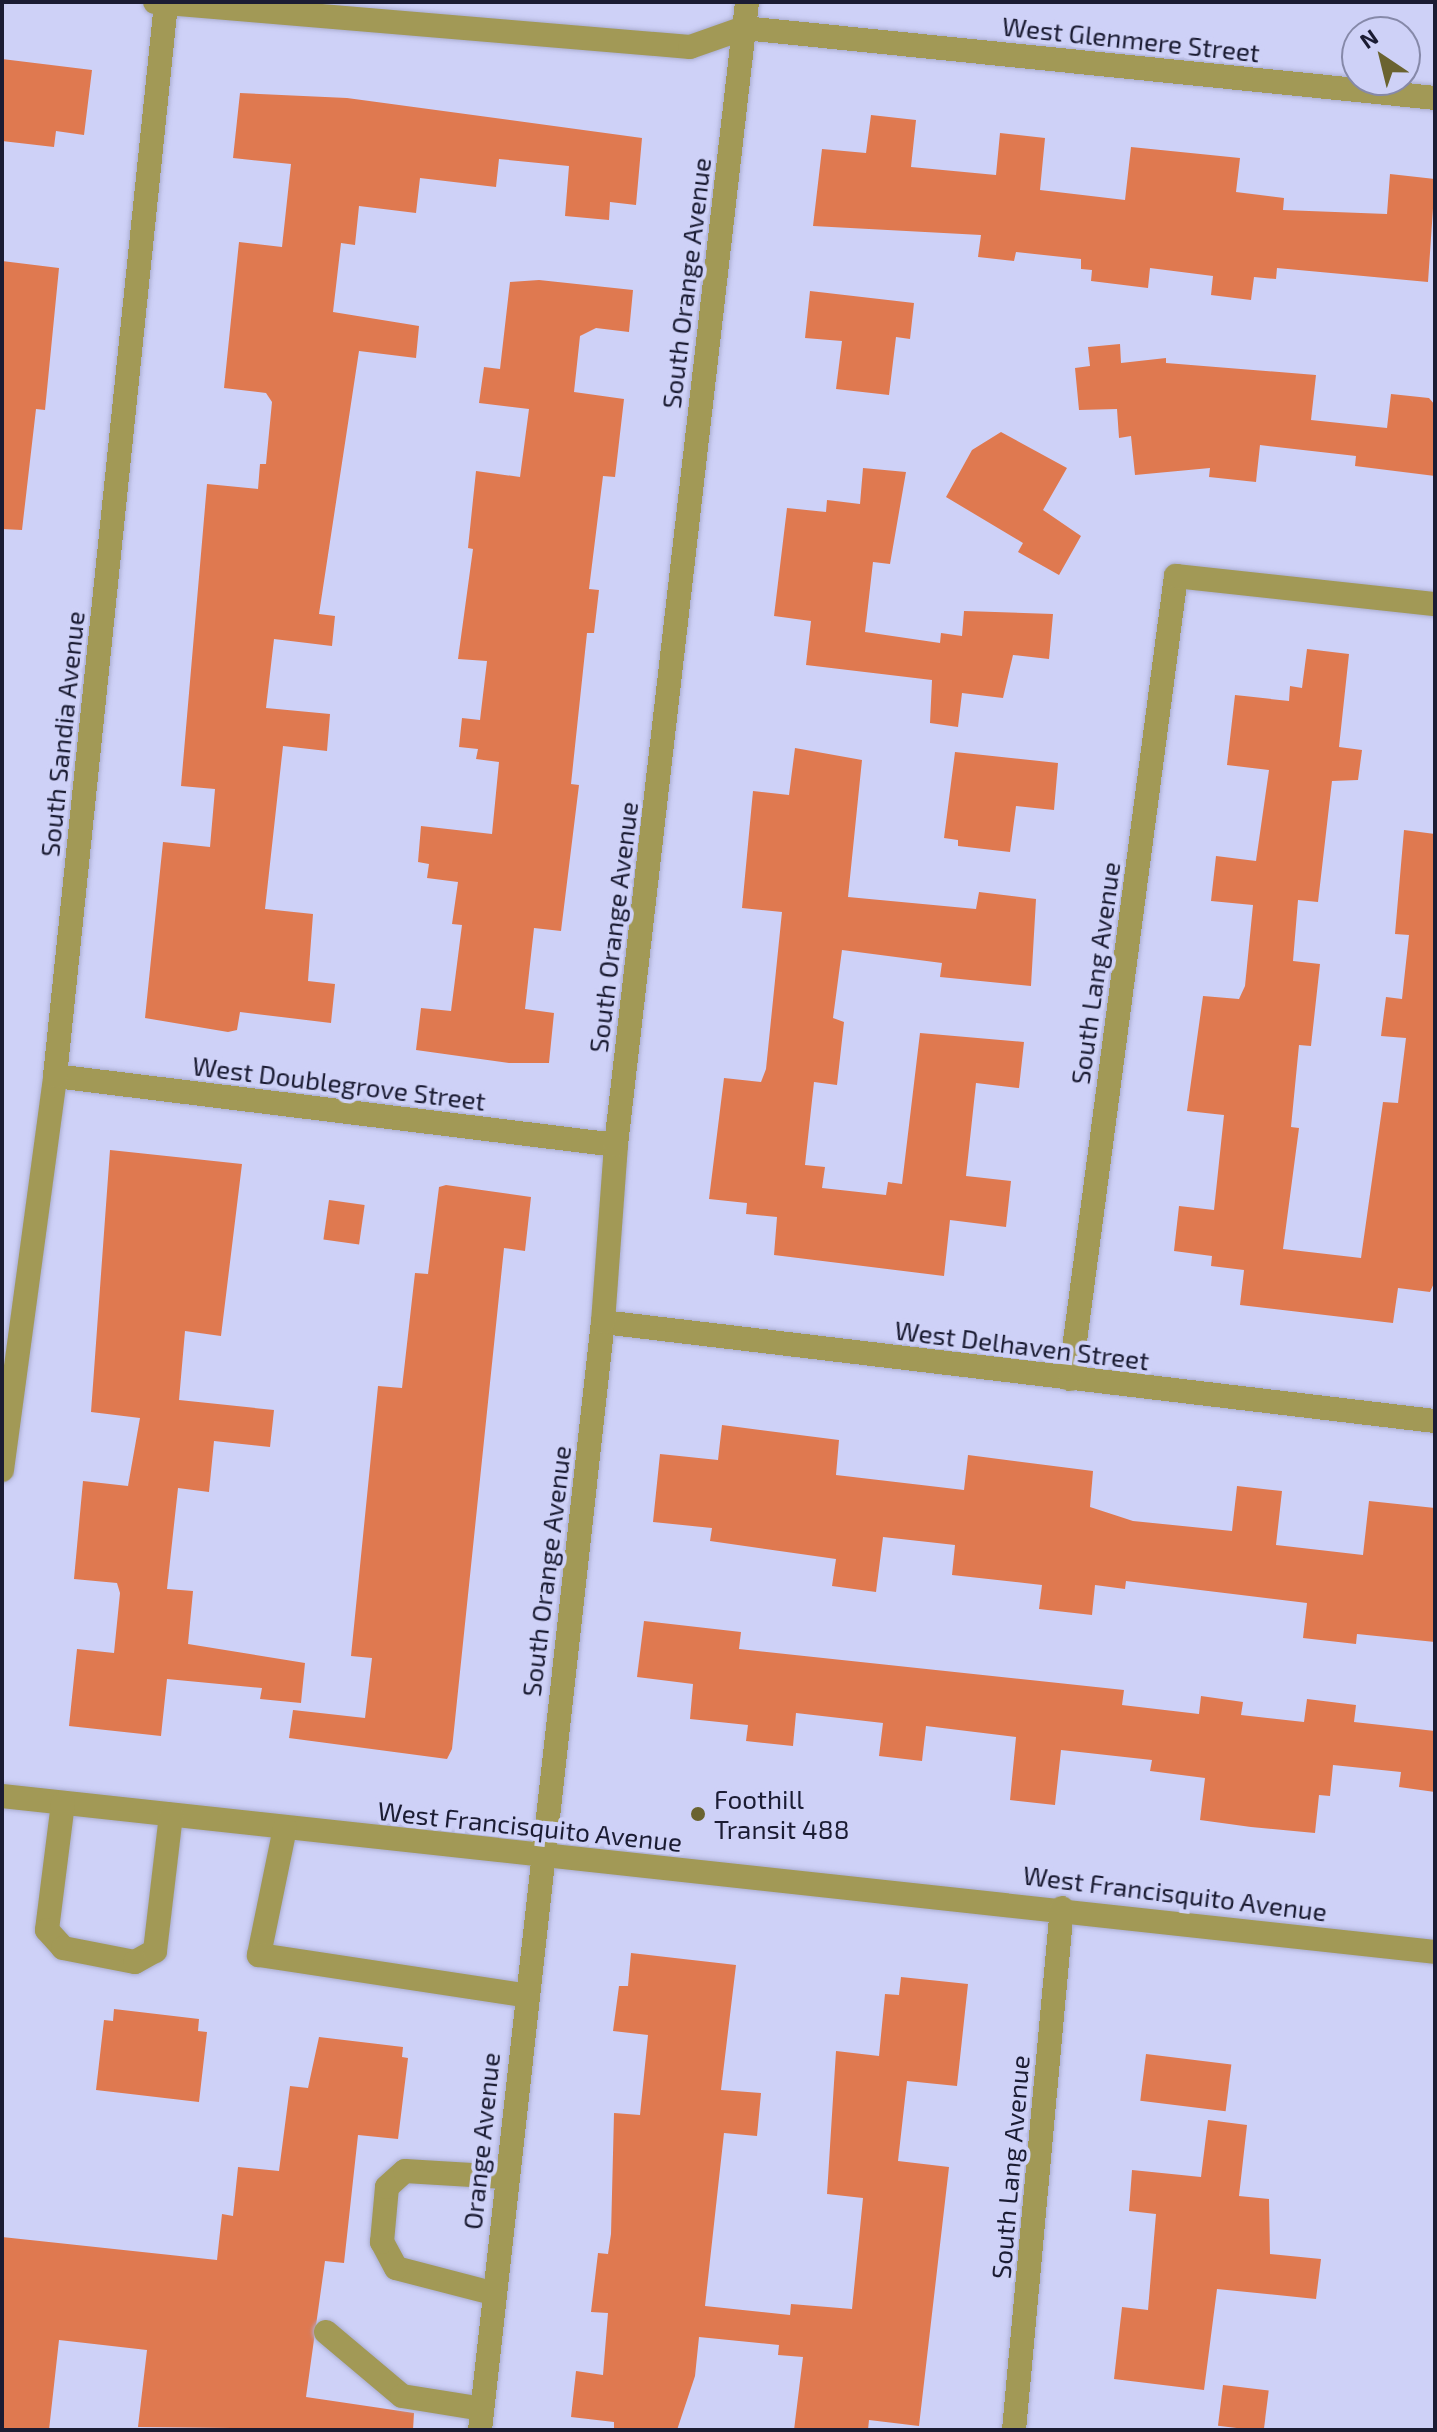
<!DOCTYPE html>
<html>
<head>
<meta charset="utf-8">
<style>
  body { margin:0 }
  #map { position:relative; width:1437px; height:2432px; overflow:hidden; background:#ced1f7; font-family:"Exo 2",sans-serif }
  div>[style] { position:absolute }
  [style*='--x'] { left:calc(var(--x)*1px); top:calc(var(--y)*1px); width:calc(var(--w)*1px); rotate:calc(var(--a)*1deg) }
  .building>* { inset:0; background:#df7950; transform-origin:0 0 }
  .roads { filter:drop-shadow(0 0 2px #aaadd0) drop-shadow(0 0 2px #aaadd0) }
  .minor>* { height:24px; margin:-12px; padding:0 12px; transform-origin:12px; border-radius:12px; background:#a29956 }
  .dots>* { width:22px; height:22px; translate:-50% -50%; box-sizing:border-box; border:4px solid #ced1f7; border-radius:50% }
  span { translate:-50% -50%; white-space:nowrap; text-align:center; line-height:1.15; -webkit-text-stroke:8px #ced1f7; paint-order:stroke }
  .street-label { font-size:26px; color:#1b1c33 }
  .poi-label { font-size:26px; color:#1b1c33 }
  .left { translate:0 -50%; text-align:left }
  .frame { position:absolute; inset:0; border:4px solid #1b1c33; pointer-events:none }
  .north { position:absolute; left:1341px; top:16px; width:80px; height:80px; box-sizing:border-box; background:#ced1f7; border:2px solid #8689a9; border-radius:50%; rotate:325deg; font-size:22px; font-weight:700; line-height:32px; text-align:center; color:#1b1c33 }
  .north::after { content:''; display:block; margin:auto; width:28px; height:36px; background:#6a6330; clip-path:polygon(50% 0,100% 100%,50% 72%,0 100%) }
</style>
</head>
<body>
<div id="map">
  <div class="building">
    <div style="clip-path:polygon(2px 59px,92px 70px,84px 135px,56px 131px,54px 147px,2px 141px)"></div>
    <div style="clip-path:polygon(240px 93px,347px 98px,642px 138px,636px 205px,610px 202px,609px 220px,565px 216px,569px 166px,499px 159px,496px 187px,420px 178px,416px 213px,359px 206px,355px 245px,341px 243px,333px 312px,419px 326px,416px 358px,359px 351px,319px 614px,335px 616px,332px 646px,274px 639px,266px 708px,330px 714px,327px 751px,283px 746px,265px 909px,313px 914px,308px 981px,335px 984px,331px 1023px,240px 1012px,237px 1030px,228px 1032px,145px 1018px,163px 842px,210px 847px,215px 789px,181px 786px,207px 484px,258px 489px,260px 464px,266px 464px,272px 402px,266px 393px,224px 388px,239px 242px,282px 247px,291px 164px,233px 158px)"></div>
    <div style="clip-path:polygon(871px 115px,916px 120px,911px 167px,996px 175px,1000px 133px,1045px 138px,1040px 190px,1125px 200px,1131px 147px,1240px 158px,1236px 192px,1284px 198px,1283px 210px,1387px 214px,1390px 174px,1435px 179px,1428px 282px,1277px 268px,1276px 279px,1254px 277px,1251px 300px,1211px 295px,1213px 276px,1150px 268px,1148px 288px,1091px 281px,1092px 270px,1081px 269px,1081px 259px,1016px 252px,1014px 261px,978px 257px,981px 235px,813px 226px,822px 149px,866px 153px)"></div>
    <div style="clip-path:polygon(2px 261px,59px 268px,45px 410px,36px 409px,22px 530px,2px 529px)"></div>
    <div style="clip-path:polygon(539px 280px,633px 290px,629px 332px,596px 328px,580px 336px,574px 392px,624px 399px,615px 477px,603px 476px,589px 589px,599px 590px,594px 633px,587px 633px,571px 784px,579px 785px,561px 931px,534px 928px,525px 1009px,554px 1013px,549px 1063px,509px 1063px,416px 1050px,421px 1008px,451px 1011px,462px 925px,452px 924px,458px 882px,427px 878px,429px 864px,418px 862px,421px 826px,492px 834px,499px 762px,476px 759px,478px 749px,459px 747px,462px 718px,480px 720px,487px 661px,458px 659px,473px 549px,468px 548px,476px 471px,520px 477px,529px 409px,479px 403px,484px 367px,500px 369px,510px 282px)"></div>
    <div style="clip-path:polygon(810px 291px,914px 303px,910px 339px,896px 337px,889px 395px,836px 389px,842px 341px,805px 338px)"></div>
    <div style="clip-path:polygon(1120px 344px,1121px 363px,1166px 358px,1166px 363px,1316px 375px,1311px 420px,1387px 428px,1391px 394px,1429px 398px,1435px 405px,1435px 476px,1355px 466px,1356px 456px,1260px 445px,1256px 482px,1209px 477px,1210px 468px,1135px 475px,1131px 436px,1119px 438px,1117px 409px,1079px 410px,1075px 368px,1090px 366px,1088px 347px)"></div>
    <div style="clip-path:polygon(1001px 432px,1067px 468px,1043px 510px,1081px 536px,1059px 575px,1018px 552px,1023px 543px,946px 497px,972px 450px)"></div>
    <div style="clip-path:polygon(863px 468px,906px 472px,890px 564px,873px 562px,865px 632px,940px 643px,941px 633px,962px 636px,964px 611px,1053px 614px,1049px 659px,1013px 655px,1003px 698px,962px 693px,958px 727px,930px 723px,932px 680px,806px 665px,811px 621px,774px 616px,787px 508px,826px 512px,827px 500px,860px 504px)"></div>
    <div style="clip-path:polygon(1307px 649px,1349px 654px,1339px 747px,1362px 750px,1358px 780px,1332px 781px,1318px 902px,1298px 900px,1293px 961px,1320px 964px,1311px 1046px,1299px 1045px,1291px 1127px,1299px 1128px,1283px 1249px,1361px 1258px,1383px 1102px,1398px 1103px,1406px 1038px,1381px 1036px,1386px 997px,1402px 999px,1409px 935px,1395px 934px,1404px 830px,1435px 834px,1435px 1281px,1430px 1292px,1398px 1288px,1393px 1323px,1240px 1305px,1244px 1270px,1211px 1266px,1212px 1256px,1174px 1251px,1179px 1206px,1214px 1210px,1224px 1115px,1187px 1111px,1203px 996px,1239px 999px,1245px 986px,1253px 905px,1211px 901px,1216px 856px,1256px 861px,1269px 770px,1227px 765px,1235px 695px,1289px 701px,1290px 686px,1302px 688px)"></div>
    <div style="clip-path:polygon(795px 748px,862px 760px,848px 897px,976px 909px,979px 892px,1036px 899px,1031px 986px,940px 977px,942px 963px,842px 950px,833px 1018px,844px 1022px,837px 1085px,814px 1082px,805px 1165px,825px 1167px,822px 1188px,886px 1195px,888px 1182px,902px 1184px,920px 1033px,1024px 1042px,1019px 1088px,976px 1083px,966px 1176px,1011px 1181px,1006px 1227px,950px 1220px,944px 1276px,774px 1255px,777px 1217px,746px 1214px,747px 1203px,709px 1199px,724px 1078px,761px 1082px,766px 1069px,782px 912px,742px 908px,753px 791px,789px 795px)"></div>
    <div style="clip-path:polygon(955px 752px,1058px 763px,1054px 810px,1016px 806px,1010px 852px,958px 846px,958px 840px,944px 838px)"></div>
    <div style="clip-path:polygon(110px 1150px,242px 1164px,221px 1336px,185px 1331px,179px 1400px,274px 1410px,270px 1447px,214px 1441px,209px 1492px,178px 1488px,167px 1589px,193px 1591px,188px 1644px,305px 1663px,301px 1703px,260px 1699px,262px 1688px,167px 1679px,161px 1736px,69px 1726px,77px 1649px,114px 1653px,120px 1593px,117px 1583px,74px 1579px,83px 1481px,128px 1486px,140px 1418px,91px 1412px)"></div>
    <div style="clip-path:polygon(446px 1185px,531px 1197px,525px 1251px,504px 1248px,452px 1749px,447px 1759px,289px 1738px,293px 1710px,365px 1718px,372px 1658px,351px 1656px,378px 1386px,402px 1388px,415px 1273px,428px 1274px,439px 1187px)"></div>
    <div style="left:329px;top:1200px;width:36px;height:40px;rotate:8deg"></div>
    <div style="clip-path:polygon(722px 1425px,839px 1440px,836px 1475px,964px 1490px,968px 1455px,1093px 1471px,1090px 1507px,1133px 1521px,1232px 1531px,1237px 1486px,1282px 1491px,1276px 1545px,1363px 1555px,1369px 1501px,1435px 1508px,1435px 1642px,1357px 1634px,1356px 1644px,1303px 1638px,1307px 1603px,1126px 1581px,1125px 1589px,1095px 1585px,1092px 1615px,1039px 1609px,1042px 1585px,952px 1575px,955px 1545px,883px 1537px,876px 1592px,832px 1586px,836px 1559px,710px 1541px,712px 1528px,653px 1522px,660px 1454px,718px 1460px)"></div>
    <div style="clip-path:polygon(644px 1621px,741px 1632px,739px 1649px,1124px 1690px,1122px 1705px,1199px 1714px,1201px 1696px,1243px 1702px,1241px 1715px,1304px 1722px,1307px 1699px,1356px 1705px,1354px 1722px,1435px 1731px,1435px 1792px,1399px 1787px,1401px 1772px,1333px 1765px,1330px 1796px,1319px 1795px,1315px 1833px,1251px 1827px,1200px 1820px,1205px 1778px,1150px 1771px,1152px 1760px,1061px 1750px,1055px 1805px,1010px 1800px,1016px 1737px,926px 1726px,922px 1761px,879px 1756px,883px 1723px,796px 1713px,793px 1746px,746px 1741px,748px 1725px,690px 1719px,693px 1684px,637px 1677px)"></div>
    <div style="clip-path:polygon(631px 1953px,736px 1965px,721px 2090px,761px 2093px,757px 2136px,724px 2133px,705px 2306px,790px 2315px,791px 2304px,852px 2309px,863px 2198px,827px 2194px,836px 2051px,879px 2056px,885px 1994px,899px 1995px,901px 1977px,968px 1984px,957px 2086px,907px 2081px,898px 2161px,949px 2167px,919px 2426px,869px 2420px,868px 2430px,794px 2430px,803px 2357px,778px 2355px,779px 2345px,699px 2337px,695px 2376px,677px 2430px,614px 2430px,614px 2422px,571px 2417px,576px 2371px,603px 2375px,608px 2313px,591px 2312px,598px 2253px,608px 2254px,611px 2234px,614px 2113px,640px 2115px,648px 2035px,613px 2031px,619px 1986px,628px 1986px)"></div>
    <div style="clip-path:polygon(114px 2009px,199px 2019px,198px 2031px,207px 2032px,199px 2102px,96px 2090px,104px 2020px,113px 2021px)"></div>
    <div style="clip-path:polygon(319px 2037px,403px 2047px,402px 2057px,408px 2058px,398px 2139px,358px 2135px,344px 2263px,325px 2261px,306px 2397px,414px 2413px,413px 2430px,138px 2427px,147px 2350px,59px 2340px,49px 2430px,2px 2430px,2px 2237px,217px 2260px,222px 2214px,233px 2216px,238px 2167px,279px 2171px,290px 2086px,308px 2088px)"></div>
    <div style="left:1146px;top:2054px;width:86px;height:47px;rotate:7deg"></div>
    <div style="clip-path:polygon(1208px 2120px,1247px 2125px,1239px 2196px,1269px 2199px,1270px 2254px,1321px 2259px,1316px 2299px,1217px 2289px,1204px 2390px,1114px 2379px,1122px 2307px,1148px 2310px,1156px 2214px,1129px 2211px,1132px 2170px,1201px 2177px)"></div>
    <div style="left:1223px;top:2385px;width:46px;height:41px;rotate:7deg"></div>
  </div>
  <div class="roads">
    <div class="minor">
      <div style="--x:155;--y:2;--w:537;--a:4.81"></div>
      <div style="--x:690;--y:47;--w:57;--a:-19.4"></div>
      <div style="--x:744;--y:28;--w:695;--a:5.78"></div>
      <div style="--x:55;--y:1076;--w:565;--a:7.01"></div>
      <div style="--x:603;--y:1322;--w:838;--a:6.79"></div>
      <div style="--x:1070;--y:1379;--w:810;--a:-82.48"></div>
      <div style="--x:1176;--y:576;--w:261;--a:6.2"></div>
      <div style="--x:2;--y:1470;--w:398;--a:-82.3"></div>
      <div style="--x:55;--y:1076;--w:1079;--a:-84.09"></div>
      <div style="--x:2;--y:1796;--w:1441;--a:6.21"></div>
      <div style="--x:63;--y:1803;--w:128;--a:97.2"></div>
      <div style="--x:47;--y:1930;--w:24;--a:48"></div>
      <div style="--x:63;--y:1948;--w:73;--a:11"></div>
      <div style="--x:135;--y:1962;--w:23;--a:-29"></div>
      <div style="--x:155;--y:1951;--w:137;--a:-83.3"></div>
      <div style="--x:285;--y:1828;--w:130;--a:101.6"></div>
      <div style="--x:259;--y:1955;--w:269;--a:8.6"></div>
      <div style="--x:492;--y:2293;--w:99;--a:-165.4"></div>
      <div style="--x:396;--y:2268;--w:30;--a:-118"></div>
      <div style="--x:382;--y:2242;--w:55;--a:-84.8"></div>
      <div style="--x:387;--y:2187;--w:24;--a:-42"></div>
      <div style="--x:405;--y:2171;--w:100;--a:3.4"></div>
      <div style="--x:326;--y:2332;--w:99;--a:40.1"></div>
      <div style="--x:402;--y:2396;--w:81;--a:9.2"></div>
      <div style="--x:480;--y:2430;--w:1115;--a:-83.67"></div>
      <div style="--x:603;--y:1322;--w:177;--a:-85.8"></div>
      <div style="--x:616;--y:1145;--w:1150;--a:-83.46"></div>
      <div style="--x:1014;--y:2430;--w:524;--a:-84.75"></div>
    </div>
  </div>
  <div class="dots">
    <div style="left:698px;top:1814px;background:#6a6330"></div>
  </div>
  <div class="street-label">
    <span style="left:1131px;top:39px;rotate:6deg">West Glenmere Street</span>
    <span style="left:686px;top:283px;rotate:-83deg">South Orange Avenue</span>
    <span style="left:62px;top:734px;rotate:-84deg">South Sandia Avenue</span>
    <span style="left:613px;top:927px;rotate:-83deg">South Orange Avenue</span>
    <span style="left:1095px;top:973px;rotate:-82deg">South Lang Avenue</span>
    <span style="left:339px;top:1083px;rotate:7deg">West Doublegrove Street</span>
    <span style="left:1022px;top:1345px;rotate:7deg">West Delhaven Street</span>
    <span style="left:546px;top:1571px;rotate:-83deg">South Orange Avenue</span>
    <span style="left:530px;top:1826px;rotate:6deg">West Francisquito Avenue</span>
    <span style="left:1175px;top:1893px;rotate:7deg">West Francisquito Avenue</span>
    <span style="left:481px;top:2141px;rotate:-84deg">Orange Avenue</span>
    <span style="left:1010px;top:2167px;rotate:-85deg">South Lang Avenue</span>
  </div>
  <div class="poi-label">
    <span class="left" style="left:714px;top:1814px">Foothill<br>Transit 488</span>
  </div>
  <div class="frame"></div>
  <div class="north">N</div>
</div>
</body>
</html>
